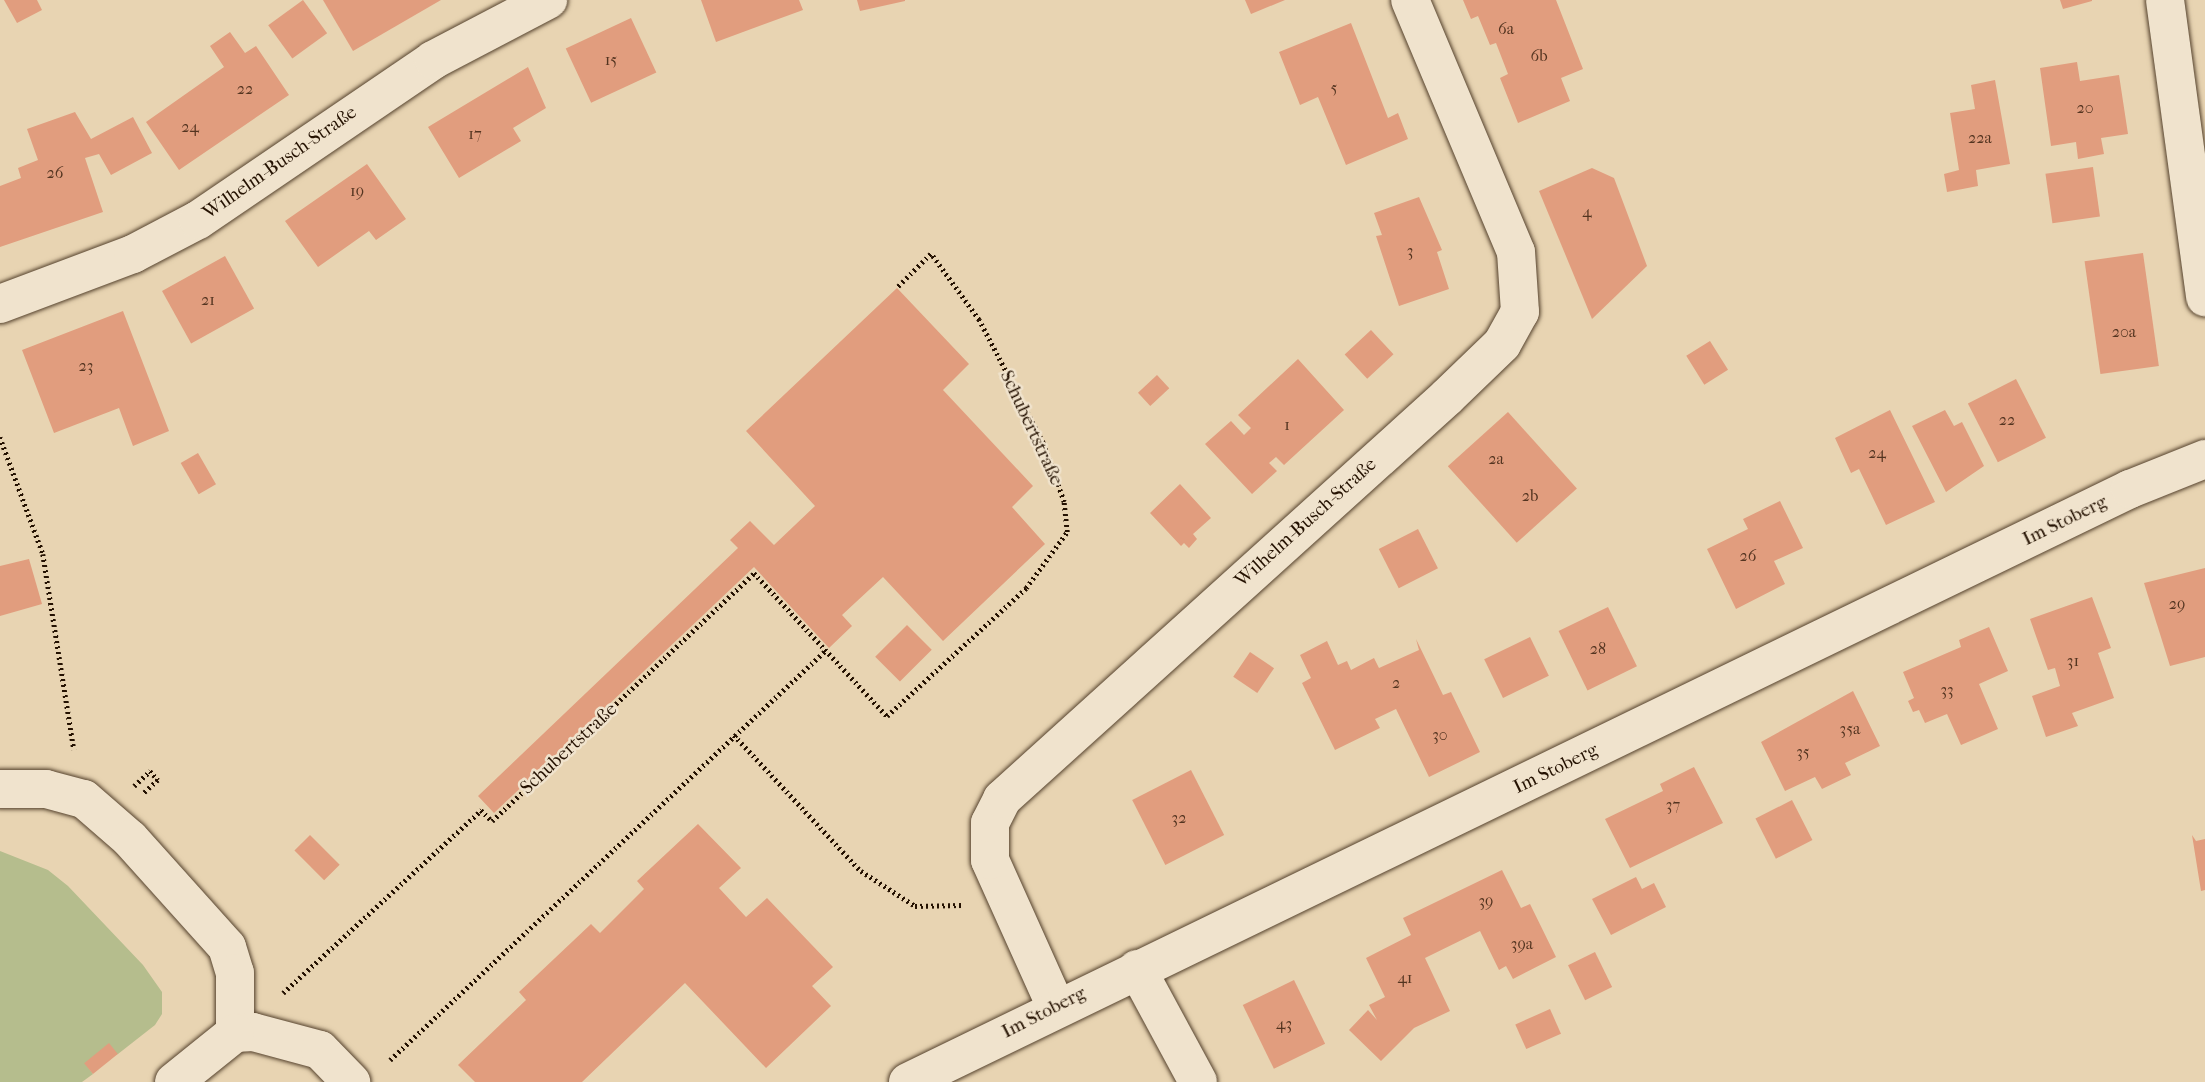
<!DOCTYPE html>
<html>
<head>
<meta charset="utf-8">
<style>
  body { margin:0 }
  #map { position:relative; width:2205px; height:1082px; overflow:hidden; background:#e8d4b2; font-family:"IM FELL French Canon",serif }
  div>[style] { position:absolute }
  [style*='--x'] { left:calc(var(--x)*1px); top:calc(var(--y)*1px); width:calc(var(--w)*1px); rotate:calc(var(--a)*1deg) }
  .green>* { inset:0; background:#b5bd8d }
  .building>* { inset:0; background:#e19d7e; transform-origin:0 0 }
  .path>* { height:4.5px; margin-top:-2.25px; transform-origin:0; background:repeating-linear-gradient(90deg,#241101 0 2px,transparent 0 5.5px) }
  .roads { filter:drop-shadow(0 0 2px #55422d) drop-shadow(0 0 2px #55422d) }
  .minor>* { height:38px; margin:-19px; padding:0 19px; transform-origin:19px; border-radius:19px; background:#f0e3cd }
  span { translate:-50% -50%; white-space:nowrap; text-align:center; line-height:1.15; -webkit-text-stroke:5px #f0e3cd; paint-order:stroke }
  .number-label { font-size:16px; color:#533420 }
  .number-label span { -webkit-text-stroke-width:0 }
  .street-label { font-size:19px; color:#241101 }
</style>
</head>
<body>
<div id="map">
  <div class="green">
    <div style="clip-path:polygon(0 851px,48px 870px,68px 886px,143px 965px,162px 992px,162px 1014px,155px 1025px,118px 1054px,85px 1063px,93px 1074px,82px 1082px,0 1082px)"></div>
  </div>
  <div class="building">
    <div style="clip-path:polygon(4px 0,37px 0,42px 10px,17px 23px)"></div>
    <div style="left:303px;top:0;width:41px;height:43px;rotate:54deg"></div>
    <div style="clip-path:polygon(323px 0,441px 0,353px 51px)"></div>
    <div style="clip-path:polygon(701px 0,799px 0,803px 10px,716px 42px)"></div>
    <div style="clip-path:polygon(857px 0,905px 0,905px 1px,860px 11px)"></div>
    <div style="clip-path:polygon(1245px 0,1285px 0,1251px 14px)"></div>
    <div style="clip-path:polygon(1463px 0,1556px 0,1583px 69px,1561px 78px,1570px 101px,1518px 123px,1500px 78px,1508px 74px,1496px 43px,1490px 45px,1478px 16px,1471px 19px)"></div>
    <div style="clip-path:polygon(2060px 0,2092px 0,2092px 1px,2063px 9px)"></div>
    <div style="left:631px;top:18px;width:60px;height:72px;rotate:65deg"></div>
    <div style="clip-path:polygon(1351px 23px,1388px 118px,1398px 113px,1408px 139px,1346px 165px,1318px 97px,1300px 105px,1279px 52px)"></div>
    <div style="clip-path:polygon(230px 32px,245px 53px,256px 46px,289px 95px,179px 170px,146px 122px,224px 67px,210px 46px)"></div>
    <div style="clip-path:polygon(2077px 62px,2080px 81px,2119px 75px,2128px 134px,2101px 138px,2104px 154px,2078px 159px,2076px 142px,2051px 146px,2040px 68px)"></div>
    <div style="clip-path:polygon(528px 67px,546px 108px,513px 128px,521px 141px,459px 178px,428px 127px)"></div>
    <div style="clip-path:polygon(1995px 80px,2010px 164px,1976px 170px,1978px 186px,1947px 192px,1944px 174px,1959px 170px,1950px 113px,1975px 109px,1971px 85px)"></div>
    <div style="clip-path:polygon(75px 112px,91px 139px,133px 117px,152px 153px,111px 175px,99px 154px,85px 158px,103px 212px,0 247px,0 186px,21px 178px,18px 168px,38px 160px,27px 129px)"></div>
    <div style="clip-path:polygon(367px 164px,406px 219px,376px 240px,369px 231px,318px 267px,285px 221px)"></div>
    <div style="left:2093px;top:167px;width:50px;height:48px;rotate:82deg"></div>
    <div style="clip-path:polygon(1592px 168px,1614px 178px,1647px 266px,1592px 319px,1539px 191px)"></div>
    <div style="clip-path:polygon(1419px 197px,1442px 250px,1437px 252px,1449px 289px,1399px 306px,1376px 236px,1382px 235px,1374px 213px)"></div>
    <div style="left:2143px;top:253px;width:114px;height:59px;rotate:82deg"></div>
    <div style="left:225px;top:256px;width:60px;height:72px;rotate:61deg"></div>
    <div style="clip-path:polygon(897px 288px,969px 364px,943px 390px,1033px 486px,1012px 507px,1045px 544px,943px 641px,883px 577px,842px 615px,852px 626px,829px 648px,754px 567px,494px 813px,478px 796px,738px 548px,730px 540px,750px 521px,774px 545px,815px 506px,746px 431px)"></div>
    <div style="clip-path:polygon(123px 311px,169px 431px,133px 446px,119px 408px,54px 433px,22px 350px)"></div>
    <div style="left:1371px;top:330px;width:33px;height:36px;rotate:47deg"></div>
    <div style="left:1710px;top:341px;width:34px;height:28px;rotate:58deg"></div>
    <div style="clip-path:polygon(1298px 359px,1344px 410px,1284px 465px,1276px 457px,1269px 463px,1277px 471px,1252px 494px,1205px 444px,1231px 421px,1244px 435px,1251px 428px,1238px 415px)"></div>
    <div style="left:1157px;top:375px;width:18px;height:26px;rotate:47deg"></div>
    <div style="left:2016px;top:379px;width:66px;height:54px;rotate:63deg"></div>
    <div style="clip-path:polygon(1890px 410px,1935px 502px,1886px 525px,1859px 469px,1851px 473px,1835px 438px)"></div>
    <div style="clip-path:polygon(1945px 410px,1954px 426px,1962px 422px,1984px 466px,1946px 492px,1912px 426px)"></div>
    <div style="left:1508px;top:412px;width:103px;height:81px;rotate:48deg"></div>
    <div style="left:198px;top:453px;width:36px;height:20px;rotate:60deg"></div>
    <div style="clip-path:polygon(1180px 484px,1211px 518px,1193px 534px,1197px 539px,1189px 548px,1184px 543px,1181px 546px,1150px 513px)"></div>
    <div style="clip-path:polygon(1780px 501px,1803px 548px,1774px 561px,1785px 584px,1736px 609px,1707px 549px,1748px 529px,1743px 519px)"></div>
    <div style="left:1418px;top:529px;width:44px;height:44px;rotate:63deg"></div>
    <div style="clip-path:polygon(29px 559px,42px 604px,0 616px,0 566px)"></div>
    <div style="clip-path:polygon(2205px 568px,2205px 657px,2170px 666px,2144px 583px)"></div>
    <div style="clip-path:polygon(2092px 597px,2111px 648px,2098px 653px,2114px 698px,2072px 713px,2078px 726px,2046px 737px,2032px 696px,2060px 686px,2055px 668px,2048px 670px,2030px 619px)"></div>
    <div style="left:1608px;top:607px;width:66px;height:55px;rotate:64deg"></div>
    <div style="left:907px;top:625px;width:35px;height:45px;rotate:45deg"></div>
    <div style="clip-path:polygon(1989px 627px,2008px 671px,1979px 684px,1998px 729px,1961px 745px,1947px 714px,1925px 723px,1919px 710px,1913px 712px,1908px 701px,1914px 698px,1903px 672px,1961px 647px,1959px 640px)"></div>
    <div style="left:1530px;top:637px;width:43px;height:51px;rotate:64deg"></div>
    <div style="clip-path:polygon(1416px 639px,1443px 695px,1451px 692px,1480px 752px,1429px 777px,1396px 709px,1375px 719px,1380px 728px,1335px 750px,1302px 683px,1311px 678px,1300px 655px,1327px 641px,1338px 665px,1347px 661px,1351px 670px,1374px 658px,1379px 668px,1419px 650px)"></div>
    <div style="left:1250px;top:652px;width:29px;height:30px;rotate:34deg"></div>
    <div style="clip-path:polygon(1853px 691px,1880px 746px,1845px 763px,1851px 775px,1822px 789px,1815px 777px,1785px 791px,1761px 742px)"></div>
    <div style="clip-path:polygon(1694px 767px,1723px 823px,1630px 868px,1605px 819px,1663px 791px,1660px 784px)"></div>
    <div style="left:1191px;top:770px;width:73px;height:66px;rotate:63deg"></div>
    <div style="left:1792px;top:800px;width:45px;height:41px;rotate:63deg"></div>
    <div style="clip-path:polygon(698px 824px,741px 868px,719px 888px,746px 917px,767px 898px,833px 967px,812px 986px,831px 1006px,766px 1068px,685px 983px,582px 1082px,475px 1082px,458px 1065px,526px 1000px,519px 992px,591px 924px,600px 933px,644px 889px,637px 881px)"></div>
    <div style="left:310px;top:835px;width:42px;height:22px;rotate:45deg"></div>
    <div style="clip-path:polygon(2192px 835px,2196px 841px,2205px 839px,2205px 890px,2201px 891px)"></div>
    <div style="clip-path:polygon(1502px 870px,1521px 908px,1530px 904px,1556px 957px,1513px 979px,1506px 966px,1499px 970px,1480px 931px,1425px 958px,1450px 1011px,1414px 1028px,1381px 1061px,1349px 1030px,1368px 1010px,1377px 1020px,1369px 1005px,1385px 997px,1366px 958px,1411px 935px,1403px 918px)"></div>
    <div style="clip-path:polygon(1636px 877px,1642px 889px,1654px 883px,1666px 907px,1611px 935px,1592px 899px)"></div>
    <div style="left:1595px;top:952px;width:39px;height:30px;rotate:64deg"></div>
    <div style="left:1294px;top:980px;width:71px;height:57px;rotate:64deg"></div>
    <div style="left:1550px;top:1009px;width:27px;height:38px;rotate:66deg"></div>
    <div style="left:109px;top:1043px;width:14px;height:32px;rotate:51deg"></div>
  </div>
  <div class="path">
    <div style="--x:0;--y:437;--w:125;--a:69.8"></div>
    <div style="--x:43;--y:554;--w:198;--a:81"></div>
    <div style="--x:734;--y:735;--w:186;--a:47"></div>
    <div style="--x:861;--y:871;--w:64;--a:32.9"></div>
    <div style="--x:915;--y:906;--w:47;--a:-1.2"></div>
    <div style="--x:134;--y:786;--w:22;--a:-43"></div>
    <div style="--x:150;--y:771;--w:12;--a:48"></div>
    <div style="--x:158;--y:780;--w:19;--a:137"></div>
    <div style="--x:283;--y:993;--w:270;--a:-42.7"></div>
    <div style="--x:481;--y:810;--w:16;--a:45"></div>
    <div style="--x:492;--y:821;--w:361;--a:-43.4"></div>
    <div style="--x:754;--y:573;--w:195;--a:47.1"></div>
    <div style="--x:887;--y:716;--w:189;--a:-42.6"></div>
    <div style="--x:1026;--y:588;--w:69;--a:-53.8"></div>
    <div style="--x:1067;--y:532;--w:30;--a:-96"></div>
    <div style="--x:1064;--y:502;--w:63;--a:-109.6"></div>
    <div style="--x:1043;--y:443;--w:139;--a:-117.5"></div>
    <div style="--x:979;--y:320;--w:82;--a:-126"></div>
    <div style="--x:931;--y:254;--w:48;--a:135"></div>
    <div style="--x:390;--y:1060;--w:597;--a:-43.24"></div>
  </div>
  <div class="roads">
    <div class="minor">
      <div style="--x:2165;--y:0;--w:300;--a:82.3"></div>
      <div style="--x:0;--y:304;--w:142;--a:-20.6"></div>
      <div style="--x:133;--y:254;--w:73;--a:-27.6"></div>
      <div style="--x:198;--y:220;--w:284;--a:-34.2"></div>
      <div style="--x:433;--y:60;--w:130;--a:-27.6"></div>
      <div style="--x:0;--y:789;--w:46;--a:0"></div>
      <div style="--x:46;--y:789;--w:39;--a:15"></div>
      <div style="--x:84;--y:799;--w:61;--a:41"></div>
      <div style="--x:130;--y:839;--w:145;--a:48.1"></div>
      <div style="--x:227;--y:947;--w:27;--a:73"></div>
      <div style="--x:235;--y:973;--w:60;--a:90"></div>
      <div style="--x:1137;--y:969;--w:128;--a:61.6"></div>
      <div style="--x:1056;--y:1007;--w:161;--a:-114.2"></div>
      <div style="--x:990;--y:860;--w:37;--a:-90"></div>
      <div style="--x:990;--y:823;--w:27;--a:-63"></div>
      <div style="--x:1002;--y:799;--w:600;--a:-42.09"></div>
      <div style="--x:1447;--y:397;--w:76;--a:-43.9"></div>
      <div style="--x:1502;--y:344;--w:37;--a:-61"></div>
      <div style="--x:1520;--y:312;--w:60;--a:-93.8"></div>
      <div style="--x:1516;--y:252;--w:273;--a:-112.8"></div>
      <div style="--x:235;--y:1033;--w:18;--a:-3"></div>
      <div style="--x:253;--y:1032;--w:69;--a:15"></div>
      <div style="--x:320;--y:1050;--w:45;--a:45.9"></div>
      <div style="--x:174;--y:1082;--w:78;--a:-38.8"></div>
      <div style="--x:908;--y:1082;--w:1358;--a:-25.89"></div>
      <div style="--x:2130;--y:489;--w:81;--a:-21.8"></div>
    </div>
  </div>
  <div class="number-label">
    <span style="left:1506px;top:29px">6a</span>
    <span style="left:1539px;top:56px">6b</span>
    <span style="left:611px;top:60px">15</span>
    <span style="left:1334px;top:88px">5</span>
    <span style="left:245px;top:89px">22</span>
    <span style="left:2085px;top:108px">20</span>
    <span style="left:190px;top:127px">24</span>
    <span style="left:475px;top:134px">17</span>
    <span style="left:1980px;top:138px">22a</span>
    <span style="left:55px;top:173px">26</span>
    <span style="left:357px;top:191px">19</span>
    <span style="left:1587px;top:212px">4</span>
    <span style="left:1410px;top:251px">3</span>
    <span style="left:208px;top:300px">21</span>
    <span style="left:2124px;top:332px">20a</span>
    <span style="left:86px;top:366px">23</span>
    <span style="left:2007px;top:420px">22</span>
    <span style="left:1287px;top:425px">1</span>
    <span style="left:1877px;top:453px">24</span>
    <span style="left:1496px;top:459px">2a</span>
    <span style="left:1530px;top:496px">2b</span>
    <span style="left:1748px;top:556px">26</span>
    <span style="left:2177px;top:604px">29</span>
    <span style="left:1598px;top:649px">28</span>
    <span style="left:2073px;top:661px">31</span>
    <span style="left:1396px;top:683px">2</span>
    <span style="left:1947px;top:690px">33</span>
    <span style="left:1850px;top:729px">35a</span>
    <span style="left:1440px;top:735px">30</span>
    <span style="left:1803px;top:752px">35</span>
    <span style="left:1673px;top:805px">37</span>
    <span style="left:1179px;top:818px">32</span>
    <span style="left:1486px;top:901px">39</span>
    <span style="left:1522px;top:944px">39a</span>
    <span style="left:1405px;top:978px">41</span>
    <span style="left:1284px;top:1024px">43</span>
  </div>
  <div class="street-label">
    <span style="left:280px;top:163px;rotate:-35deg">Wilhelm-Busch-Straße</span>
    <span style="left:1031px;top:428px;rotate:65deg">Schubertstraße</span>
    <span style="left:2065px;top:521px;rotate:-26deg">Im Stoberg</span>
    <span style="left:1306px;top:523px;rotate:-42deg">Wilhelm-Busch-Straße</span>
    <span style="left:569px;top:749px;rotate:-43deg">Schubertstraße</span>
    <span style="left:1556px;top:769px;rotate:-26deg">Im Stoberg</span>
    <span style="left:1044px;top:1013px;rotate:-27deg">Im Stoberg</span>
  </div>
</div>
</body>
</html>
